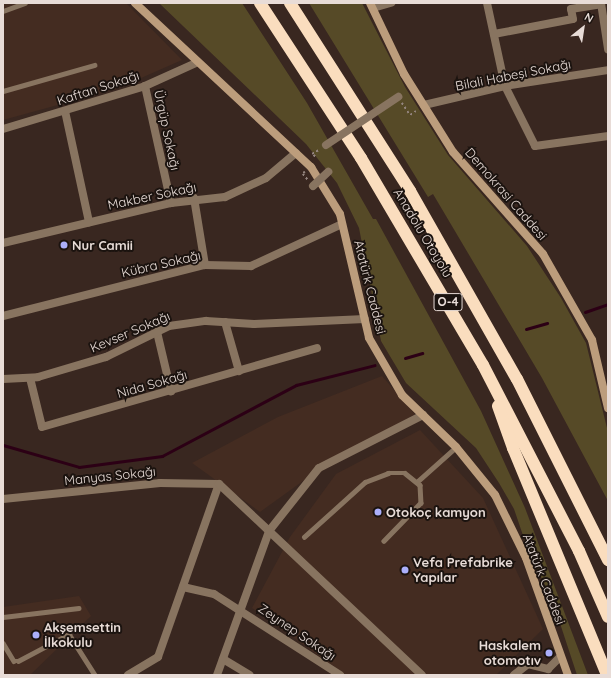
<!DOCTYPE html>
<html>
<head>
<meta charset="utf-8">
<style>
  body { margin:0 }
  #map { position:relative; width:611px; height:678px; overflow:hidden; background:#392720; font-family:Quicksand,sans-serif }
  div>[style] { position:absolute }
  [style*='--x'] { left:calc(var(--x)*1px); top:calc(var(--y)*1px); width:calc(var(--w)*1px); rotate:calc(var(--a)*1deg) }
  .built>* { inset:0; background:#442c21 }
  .green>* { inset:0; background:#564a27 }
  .stream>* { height:3px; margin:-1.5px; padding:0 1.5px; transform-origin:1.5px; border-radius:1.5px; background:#2c0015 }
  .path>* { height:1.5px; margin-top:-0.75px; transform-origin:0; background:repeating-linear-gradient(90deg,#94857f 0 2px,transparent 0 5px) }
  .lane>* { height:4.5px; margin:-2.25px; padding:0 2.25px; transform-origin:2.25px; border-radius:2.25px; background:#887460 }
  .street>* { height:8px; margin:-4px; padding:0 4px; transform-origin:4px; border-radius:4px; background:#887460 }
  .secondary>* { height:8px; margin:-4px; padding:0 4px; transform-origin:4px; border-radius:4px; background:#bc9d7c }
  .highway>* { height:12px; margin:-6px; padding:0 6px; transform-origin:6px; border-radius:6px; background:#faddbe }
  .street-bridge>* { height:8px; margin:-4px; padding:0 4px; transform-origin:4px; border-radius:4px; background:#887460 }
  .dots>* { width:11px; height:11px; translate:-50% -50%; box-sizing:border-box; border:2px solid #1b130f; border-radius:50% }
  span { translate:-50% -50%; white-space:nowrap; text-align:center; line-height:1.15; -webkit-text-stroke:4px #1b130f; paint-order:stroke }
  .shield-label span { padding:1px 3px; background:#1b130f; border:1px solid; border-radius:3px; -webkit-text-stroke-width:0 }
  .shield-label { font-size:12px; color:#e8dcd7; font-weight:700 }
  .street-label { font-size:13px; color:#e8dcd7 }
  .poi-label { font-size:13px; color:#e8dcd7; font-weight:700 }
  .left { translate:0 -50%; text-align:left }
  .right { translate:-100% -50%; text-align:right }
  .frame { position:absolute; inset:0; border:4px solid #e8dcd7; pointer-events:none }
  .north { position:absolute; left:563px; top:8px; width:40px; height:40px; -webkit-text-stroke:3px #1b130f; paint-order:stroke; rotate:30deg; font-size:11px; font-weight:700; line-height:16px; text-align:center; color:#e8dcd7 }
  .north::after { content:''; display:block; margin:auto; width:14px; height:18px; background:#e8dcd7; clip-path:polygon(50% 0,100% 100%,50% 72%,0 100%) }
</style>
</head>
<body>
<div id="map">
  <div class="built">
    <div style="clip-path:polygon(3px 3px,126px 3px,182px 60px,116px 89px,3px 120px)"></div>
    <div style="clip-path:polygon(382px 376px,415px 414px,321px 468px,260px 512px,192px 463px,278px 417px)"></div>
    <div style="clip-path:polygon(420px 430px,483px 498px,543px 629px,496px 675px,346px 675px,252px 608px,290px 537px,336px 474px)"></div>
    <div style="clip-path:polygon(79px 596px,91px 616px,30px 675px,3px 675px,3px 607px)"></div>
  </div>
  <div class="green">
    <div style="clip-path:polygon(159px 3px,242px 3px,307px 103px,373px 219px,376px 219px,481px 411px,525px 508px,588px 675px,577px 675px,552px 599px,529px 553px,514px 509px,499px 483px,476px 448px,406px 383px,381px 341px,359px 228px,337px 183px,306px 144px)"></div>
    <div style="clip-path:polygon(309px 3px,362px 3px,405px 87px,448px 155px,527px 246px,561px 298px,586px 343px,608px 432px,608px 501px,542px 378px,433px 194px,428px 197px)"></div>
  </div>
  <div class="stream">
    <div style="--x:585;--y:312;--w:24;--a:-19"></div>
    <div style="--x:526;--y:329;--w:22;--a:-16"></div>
    <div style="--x:405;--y:358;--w:18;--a:-16"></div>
    <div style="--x:3;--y:445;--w:79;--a:16.1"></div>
    <div style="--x:79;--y:467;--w:84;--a:-7.5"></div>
    <div style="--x:162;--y:456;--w:152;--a:-27.9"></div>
    <div style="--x:296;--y:385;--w:81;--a:-14.2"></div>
  </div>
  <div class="path">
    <div style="--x:402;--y:103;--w:14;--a:56"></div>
    <div style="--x:410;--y:115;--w:7;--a:-34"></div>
    <div style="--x:315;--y:157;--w:4;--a:-135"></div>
    <div style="--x:312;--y:154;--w:8;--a:-30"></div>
    <div style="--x:305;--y:172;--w:3;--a:135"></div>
    <div style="--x:303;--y:174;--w:8;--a:50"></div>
  </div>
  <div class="lane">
    <div style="--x:3;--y:11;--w:23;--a:-20"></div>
    <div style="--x:3;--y:91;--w:95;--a:-15.9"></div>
    <div style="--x:418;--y:481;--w:51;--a:-41.8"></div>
    <div style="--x:304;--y:537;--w:82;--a:-42"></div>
    <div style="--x:365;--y:482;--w:25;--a:-21"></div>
    <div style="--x:388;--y:473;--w:17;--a:0"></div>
    <div style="--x:405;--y:473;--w:19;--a:39"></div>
    <div style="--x:420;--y:485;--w:18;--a:87"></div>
    <div style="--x:421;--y:503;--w:53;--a:134.2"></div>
    <div style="--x:3;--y:617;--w:76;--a:-6.8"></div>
    <div style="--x:3;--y:643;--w:21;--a:59"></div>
    <div style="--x:14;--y:661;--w:4;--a:0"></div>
    <div style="--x:18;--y:661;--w:58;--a:-27.9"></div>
    <div style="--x:69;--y:634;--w:49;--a:57.6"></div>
  </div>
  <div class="street">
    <div style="--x:487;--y:3;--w:85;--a:77.8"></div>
    <div style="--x:505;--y:86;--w:67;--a:63.4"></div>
    <div style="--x:535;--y:146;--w:74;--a:-7.8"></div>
    <div style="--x:601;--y:3;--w:47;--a:81.3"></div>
    <div style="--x:373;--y:8;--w:19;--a:-16"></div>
    <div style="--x:494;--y:34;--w:80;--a:-10.8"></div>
    <div style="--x:573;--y:19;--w:10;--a:-101"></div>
    <div style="--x:571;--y:9;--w:30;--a:-9"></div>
    <div style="--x:145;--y:86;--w:120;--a:77.5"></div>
    <div style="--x:424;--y:105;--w:83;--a:-13.2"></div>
    <div style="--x:505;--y:86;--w:104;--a:-8.8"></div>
    <div style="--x:65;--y:111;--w:114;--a:77.8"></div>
    <div style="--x:3;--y:129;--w:148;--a:-16.8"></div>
    <div style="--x:145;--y:86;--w:58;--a:-24.4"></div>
    <div style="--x:194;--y:198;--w:68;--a:80.7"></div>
    <div style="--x:3;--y:243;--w:173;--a:-13.4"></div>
    <div style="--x:171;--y:203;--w:54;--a:-6.3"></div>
    <div style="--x:225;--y:197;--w:45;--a:-24.9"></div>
    <div style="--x:266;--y:178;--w:39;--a:-40"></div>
    <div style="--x:3;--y:316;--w:208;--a:-14.2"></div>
    <div style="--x:205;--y:265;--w:46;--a:1.2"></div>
    <div style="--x:251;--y:266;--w:100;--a:-24.8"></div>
    <div style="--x:225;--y:322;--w:51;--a:74.1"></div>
    <div style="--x:157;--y:332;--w:61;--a:76.7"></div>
    <div style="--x:30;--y:378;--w:50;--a:76.2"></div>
    <div style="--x:42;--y:427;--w:286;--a:-16"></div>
    <div style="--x:3;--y:379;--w:35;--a:-3"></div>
    <div style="--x:38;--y:377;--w:71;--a:-16.4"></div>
    <div style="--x:106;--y:357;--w:70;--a:-26.2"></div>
    <div style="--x:169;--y:326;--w:37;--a:-8"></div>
    <div style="--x:206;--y:321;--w:48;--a:3.6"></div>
    <div style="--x:254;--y:324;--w:111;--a:-2.6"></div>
    <div style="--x:3;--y:499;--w:158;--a:-5.8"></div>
    <div style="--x:160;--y:483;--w:59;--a:1"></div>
    <div style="--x:183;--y:587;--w:32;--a:13"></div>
    <div style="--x:214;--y:594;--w:150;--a:32.7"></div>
    <div style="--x:223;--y:659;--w:31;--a:31"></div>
    <div style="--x:128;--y:675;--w:35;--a:-31"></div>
    <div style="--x:158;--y:657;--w:183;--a:-70.6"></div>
    <div style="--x:219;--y:484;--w:69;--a:43.2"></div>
    <div style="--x:269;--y:531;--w:80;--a:-51.6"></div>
    <div style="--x:319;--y:468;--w:117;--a:-27"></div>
    <div style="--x:217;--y:675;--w:153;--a:-70.1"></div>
    <div style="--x:269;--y:531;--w:210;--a:43.3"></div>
    <div style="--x:514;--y:675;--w:18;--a:-38"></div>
    <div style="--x:528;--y:664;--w:21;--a:14"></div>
    <div style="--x:548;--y:669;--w:17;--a:-45"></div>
  </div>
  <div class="secondary">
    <div style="--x:135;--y:3;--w:241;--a:43"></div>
    <div style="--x:311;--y:167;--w:55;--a:58.3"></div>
    <div style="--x:340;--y:214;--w:127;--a:76.8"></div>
    <div style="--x:369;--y:338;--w:66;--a:59.9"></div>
    <div style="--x:402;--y:395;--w:75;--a:43.9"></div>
    <div style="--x:456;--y:447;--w:62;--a:50.9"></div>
    <div style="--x:495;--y:495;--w:70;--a:63.8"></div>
    <div style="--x:526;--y:558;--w:124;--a:70.3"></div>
    <div style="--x:370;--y:3;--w:79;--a:64.4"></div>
    <div style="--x:404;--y:74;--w:92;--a:57.9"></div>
    <div style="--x:453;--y:152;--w:136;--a:48.6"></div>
    <div style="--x:543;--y:254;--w:99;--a:60.3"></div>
    <div style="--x:592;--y:340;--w:70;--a:76.8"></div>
  </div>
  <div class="highway">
    <div style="--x:260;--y:3;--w:185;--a:56.9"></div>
    <div style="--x:361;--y:158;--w:240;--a:59.5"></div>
    <div style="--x:483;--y:365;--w:209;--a:62.7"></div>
    <div style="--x:579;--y:551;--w:72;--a:66.3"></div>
    <div style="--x:290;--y:3;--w:223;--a:57.4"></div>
    <div style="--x:410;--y:191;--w:216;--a:60.4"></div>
    <div style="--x:517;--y:379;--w:203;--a:63.3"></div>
    <div style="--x:498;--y:406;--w:45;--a:70.3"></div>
    <div style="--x:513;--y:448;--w:246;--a:67.5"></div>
  </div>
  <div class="street-bridge">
    <div style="--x:326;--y:145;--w:87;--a:-33.7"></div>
    <div style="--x:313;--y:186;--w:21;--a:-43"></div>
  </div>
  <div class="dots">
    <div style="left:64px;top:245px;background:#abaffb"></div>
    <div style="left:378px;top:512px;background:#abaffb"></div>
    <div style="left:405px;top:570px;background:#abaffb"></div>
    <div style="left:36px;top:635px;background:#abaffb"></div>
    <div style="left:549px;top:653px;background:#abaffb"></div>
  </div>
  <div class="shield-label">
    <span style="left:448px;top:302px">O-4</span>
  </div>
  <div class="street-label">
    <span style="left:513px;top:75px;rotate:-11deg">Bilali Habeşi Sokağı</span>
    <span style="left:98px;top:88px;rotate:-18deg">Kaftan Sokağı</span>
    <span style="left:167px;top:130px;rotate:78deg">Ürgüp Sokağı</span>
    <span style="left:506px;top:194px;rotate:49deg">Demokrasi Caddesi</span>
    <span style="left:152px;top:196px;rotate:-12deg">Makber Sokağı</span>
    <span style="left:423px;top:233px;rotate:59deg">Anadolu Otoyolu</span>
    <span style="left:161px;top:264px;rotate:-13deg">Kübra Sokağı</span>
    <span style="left:370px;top:287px;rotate:76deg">Atatürk Caddesi</span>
    <span style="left:130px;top:332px;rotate:-23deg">Kevser Sokağı</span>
    <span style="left:152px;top:384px;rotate:-16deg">Nida Sokağı</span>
    <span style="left:110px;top:476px;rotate:-6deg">Manyas Sokağı</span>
    <span style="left:544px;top:579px;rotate:69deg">Atatürk Caddesi</span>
    <span style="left:297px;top:632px;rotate:34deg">Zeynep Sokağı</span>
  </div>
  <div class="poi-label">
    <span class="left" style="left:72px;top:245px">Nur Camii</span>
    <span class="left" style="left:386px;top:512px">Otokoç kamyon</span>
    <span class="left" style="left:413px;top:570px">Vefa Prefabrike<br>Yapılar</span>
    <span class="left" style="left:44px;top:635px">Akşemsettin<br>İlkokulu</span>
    <span class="right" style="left:541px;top:653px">Haskalem<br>otomotıv</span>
  </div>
  <div class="frame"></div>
  <div class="north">N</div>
</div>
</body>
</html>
